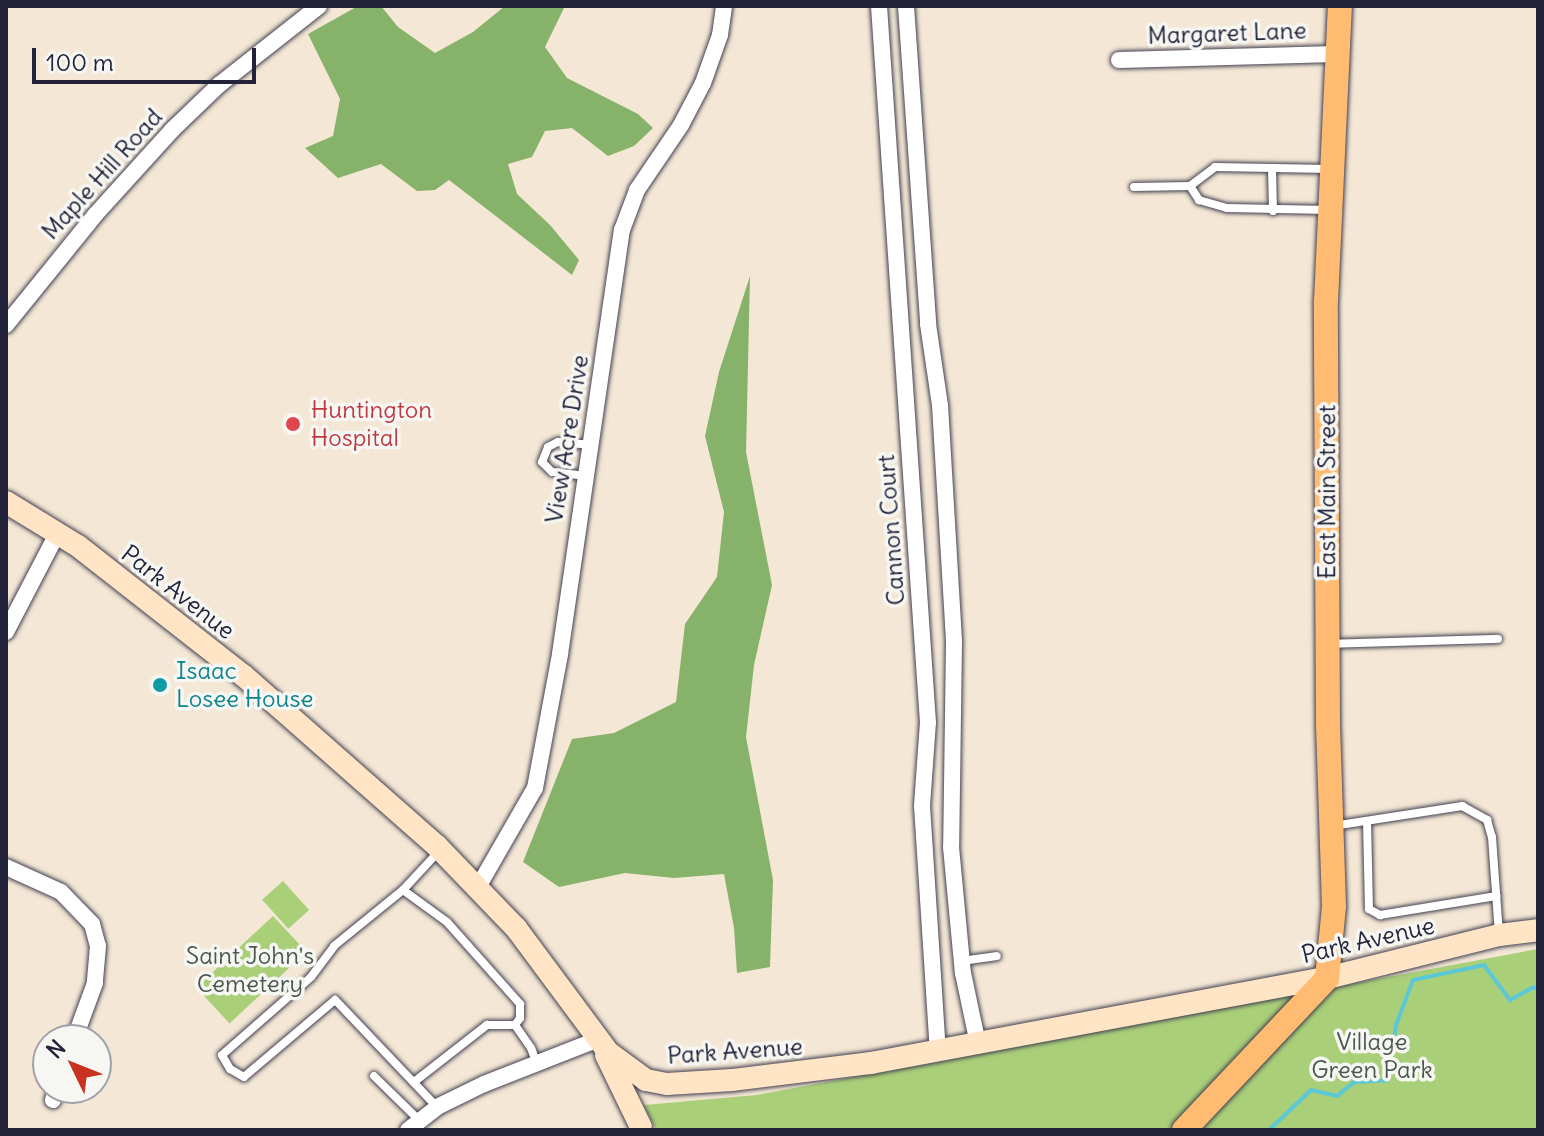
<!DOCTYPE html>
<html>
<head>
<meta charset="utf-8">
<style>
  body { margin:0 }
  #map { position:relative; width:1544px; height:1136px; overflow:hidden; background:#f4e7d5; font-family:Delius,sans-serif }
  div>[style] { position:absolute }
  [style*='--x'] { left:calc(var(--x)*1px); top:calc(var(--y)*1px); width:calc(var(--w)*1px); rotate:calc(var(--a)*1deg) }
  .green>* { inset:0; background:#aacf79; transform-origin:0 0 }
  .forest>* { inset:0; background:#87b269 }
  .stream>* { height:4px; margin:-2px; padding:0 2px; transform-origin:2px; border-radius:2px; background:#5cc8d6 }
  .roads { filter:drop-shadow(0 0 2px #424052) drop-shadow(0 0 2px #424052) }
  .service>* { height:8px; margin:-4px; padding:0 4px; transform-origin:4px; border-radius:4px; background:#fff }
  .minor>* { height:16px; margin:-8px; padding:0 8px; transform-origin:8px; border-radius:8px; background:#fff }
  .secondary>* { height:22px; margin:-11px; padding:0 11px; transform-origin:11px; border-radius:11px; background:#ffe4c6 }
  .primary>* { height:24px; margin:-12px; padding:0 12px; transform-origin:12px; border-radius:12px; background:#ffbb71 }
  .dots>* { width:22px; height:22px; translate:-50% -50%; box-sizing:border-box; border:4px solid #f6f6f2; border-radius:50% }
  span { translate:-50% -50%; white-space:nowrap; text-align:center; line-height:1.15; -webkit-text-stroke:7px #f6f6f2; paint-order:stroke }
  .street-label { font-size:24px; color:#22223b }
  .health-label { font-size:24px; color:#be3a42 }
  .left { translate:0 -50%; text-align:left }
  .culture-label { font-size:24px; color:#0d838f }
  .park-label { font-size:24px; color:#4b564e }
  .frame { position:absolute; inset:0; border:8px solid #22223b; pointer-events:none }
  .north { position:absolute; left:32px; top:1024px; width:80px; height:80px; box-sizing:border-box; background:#f6f6f2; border:2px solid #a1a1a9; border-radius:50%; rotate:313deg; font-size:22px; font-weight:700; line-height:32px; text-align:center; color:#22223b }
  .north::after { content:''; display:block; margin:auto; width:28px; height:36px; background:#c8321e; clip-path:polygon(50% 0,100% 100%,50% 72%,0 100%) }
  .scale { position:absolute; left:32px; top:48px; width:224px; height:36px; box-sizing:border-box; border:4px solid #22223b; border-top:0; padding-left:10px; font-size:24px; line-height:28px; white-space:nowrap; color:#22223b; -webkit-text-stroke:6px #f6f6f2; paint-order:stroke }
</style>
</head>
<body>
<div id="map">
  <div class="green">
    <div style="left:283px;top:881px;width:39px;height:28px;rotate:48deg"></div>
    <div style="left:273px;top:916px;width:49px;height:105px;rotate:47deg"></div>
    <div style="clip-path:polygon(1538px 949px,1538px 1130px,656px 1130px,644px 1105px,757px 1095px)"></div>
  </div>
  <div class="forest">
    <div style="clip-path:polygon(358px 6px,381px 6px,398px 27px,435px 53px,473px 32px,505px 6px,565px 6px,545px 47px,567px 78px,638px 114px,653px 128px,634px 146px,608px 156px,572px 128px,545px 131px,532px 157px,508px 164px,517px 194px,550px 225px,579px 260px,572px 275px,449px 180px,435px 190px,417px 191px,381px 164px,338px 178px,305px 148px,333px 136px,340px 99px,308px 34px)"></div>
    <div style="clip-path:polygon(750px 276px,746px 452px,772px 585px,754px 665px,746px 737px,773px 880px,770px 967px,737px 973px,734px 928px,724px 874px,674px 878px,625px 873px,559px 887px,523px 862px,572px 739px,614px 733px,676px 702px,685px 624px,717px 577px,724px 512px,705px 436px,719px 372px)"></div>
  </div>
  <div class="stream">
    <div style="--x:1269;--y:1130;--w:58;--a:-43.6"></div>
    <div style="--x:1311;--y:1090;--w:27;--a:13"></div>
    <div style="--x:1337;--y:1096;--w:22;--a:-39"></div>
    <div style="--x:1354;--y:1082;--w:34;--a:-3"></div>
    <div style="--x:1388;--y:1080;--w:56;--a:-81.7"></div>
    <div style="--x:1396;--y:1025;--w:48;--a:-69.3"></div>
    <div style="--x:1413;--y:980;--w:73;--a:-11.9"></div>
    <div style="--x:1484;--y:965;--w:44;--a:53.4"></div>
    <div style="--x:1510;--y:1000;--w:26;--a:-29"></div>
    <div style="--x:1533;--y:987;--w:6;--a:31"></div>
  </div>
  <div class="roads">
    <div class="service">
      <div style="--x:1272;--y:169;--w:42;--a:88.6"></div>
      <div style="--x:1190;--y:186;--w:31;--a:-37"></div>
      <div style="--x:1215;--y:167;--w:115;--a:1"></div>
      <div style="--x:1134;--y:187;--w:56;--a:-1"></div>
      <div style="--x:1190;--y:186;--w:17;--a:57"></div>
      <div style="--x:1199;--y:200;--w:29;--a:16"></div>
      <div style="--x:1227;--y:208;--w:102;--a:1.1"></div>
      <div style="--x:586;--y:476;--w:34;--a:-173"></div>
      <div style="--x:552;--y:472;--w:14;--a:-135"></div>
      <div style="--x:542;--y:462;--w:16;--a:-68"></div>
      <div style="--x:548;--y:447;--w:11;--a:-27"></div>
      <div style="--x:558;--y:442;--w:32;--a:5"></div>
      <div style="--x:1329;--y:644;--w:169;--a:-1.7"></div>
      <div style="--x:1367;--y:821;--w:88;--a:88.7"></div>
      <div style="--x:1369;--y:909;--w:13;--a:29"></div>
      <div style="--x:1380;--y:915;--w:118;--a:-9.3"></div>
      <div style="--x:1333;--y:826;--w:131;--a:-8.8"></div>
      <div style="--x:1462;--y:806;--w:29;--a:29"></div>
      <div style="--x:1487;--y:820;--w:18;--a:74"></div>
      <div style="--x:1492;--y:837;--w:97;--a:85.9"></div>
      <div style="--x:403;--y:890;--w:54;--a:36"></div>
      <div style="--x:447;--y:922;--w:110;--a:48.3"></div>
      <div style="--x:520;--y:1004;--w:14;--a:90"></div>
      <div style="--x:520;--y:1018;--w:9;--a:126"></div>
      <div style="--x:515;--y:1025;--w:28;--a:55"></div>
      <div style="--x:531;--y:1048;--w:17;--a:69"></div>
      <div style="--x:962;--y:961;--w:35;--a:-8"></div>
      <div style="--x:374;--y:1076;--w:63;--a:44.4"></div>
      <div style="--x:414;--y:1082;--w:93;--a:-38"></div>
      <div style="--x:487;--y:1025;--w:28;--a:0"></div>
      <div style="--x:437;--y:1107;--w:148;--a:-133.6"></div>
      <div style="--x:335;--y:1000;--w:119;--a:139.8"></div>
      <div style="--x:244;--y:1077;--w:16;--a:-150"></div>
      <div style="--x:230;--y:1069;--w:16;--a:-120"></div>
      <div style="--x:222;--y:1055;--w:118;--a:-41.2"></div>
      <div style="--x:311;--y:977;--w:39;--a:-53"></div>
      <div style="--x:334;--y:946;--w:89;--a:-39.1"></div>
      <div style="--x:403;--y:890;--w:54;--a:-47.2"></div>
    </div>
    <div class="minor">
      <div style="--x:879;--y:6;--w:718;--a:86.09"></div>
      <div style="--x:928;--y:722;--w:84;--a:94.1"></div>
      <div style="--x:922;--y:806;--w:247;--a:86.3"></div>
      <div style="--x:906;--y:6;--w:319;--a:86"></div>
      <div style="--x:928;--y:324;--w:82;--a:81.6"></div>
      <div style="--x:940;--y:405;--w:238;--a:86.6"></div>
      <div style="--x:954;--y:643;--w:204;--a:90.8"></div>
      <div style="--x:951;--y:847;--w:127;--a:84.6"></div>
      <div style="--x:963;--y:973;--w:73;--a:78.1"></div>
      <div style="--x:1119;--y:60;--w:217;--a:-1.6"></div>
      <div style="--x:6;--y:325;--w:141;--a:-51"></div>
      <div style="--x:95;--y:215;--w:115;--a:-47.8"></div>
      <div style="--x:172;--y:130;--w:66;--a:-43.8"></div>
      <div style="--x:220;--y:84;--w:126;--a:-38.2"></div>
      <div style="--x:6;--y:632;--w:113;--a:-62.5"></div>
      <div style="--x:6;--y:867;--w:60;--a:24.4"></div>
      <div style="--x:61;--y:892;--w:45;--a:45.9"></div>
      <div style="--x:92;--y:924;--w:23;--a:75"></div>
      <div style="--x:98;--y:946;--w:37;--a:95"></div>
      <div style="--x:95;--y:983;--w:61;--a:110.2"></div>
      <div style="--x:478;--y:887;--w:114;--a:-60.1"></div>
      <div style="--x:535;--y:788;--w:136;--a:-79.4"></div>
      <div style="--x:560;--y:654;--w:429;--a:-81.7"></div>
      <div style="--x:622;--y:230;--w:43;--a:-69.4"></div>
      <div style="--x:637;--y:190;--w:78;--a:-55.9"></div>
      <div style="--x:681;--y:125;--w:47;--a:-62.4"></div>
      <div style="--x:703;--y:83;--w:51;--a:-70.5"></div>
      <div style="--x:720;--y:35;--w:29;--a:-82"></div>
      <div style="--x:53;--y:1100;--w:13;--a:-72"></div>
      <div style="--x:408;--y:1130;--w:37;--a:-38"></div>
      <div style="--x:437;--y:1107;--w:52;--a:-26.1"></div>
      <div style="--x:484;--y:1084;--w:123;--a:-21.4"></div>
    </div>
    <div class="secondary">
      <div style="--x:6;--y:502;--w:84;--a:31.4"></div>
      <div style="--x:78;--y:546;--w:211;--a:38.1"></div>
      <div style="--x:244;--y:676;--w:257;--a:41.4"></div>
      <div style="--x:437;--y:846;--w:114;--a:46.1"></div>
      <div style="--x:516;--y:928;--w:156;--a:53.4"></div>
      <div style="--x:609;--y:1053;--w:46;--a:36.1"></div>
      <div style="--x:646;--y:1080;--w:21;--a:11"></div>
      <div style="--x:667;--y:1084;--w:65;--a:-3.5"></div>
      <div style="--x:732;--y:1080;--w:140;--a:-7"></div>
      <div style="--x:871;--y:1063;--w:464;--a:-10.6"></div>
      <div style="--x:1327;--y:978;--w:177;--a:-14"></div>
      <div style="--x:1499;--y:935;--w:39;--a:-7"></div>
      <div style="--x:606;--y:1055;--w:80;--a:64.1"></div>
    </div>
    <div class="primary">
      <div style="--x:1184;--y:1130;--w:209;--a:-46.7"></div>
      <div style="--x:1327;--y:978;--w:72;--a:-84.4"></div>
      <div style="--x:1334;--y:906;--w:181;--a:-91.9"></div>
      <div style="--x:1328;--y:725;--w:424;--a:-90.3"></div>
      <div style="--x:1326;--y:301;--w:295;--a:-87.3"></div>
    </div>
  </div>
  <div class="dots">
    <div style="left:293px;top:424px;background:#e0444e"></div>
    <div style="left:160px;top:685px;background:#0f9aa8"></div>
  </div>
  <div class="street-label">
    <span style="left:1227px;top:33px;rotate:-2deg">Margaret Lane</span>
    <span style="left:102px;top:174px;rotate:-48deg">Maple Hill Road</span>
    <span style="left:567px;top:439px;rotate:-81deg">View Acre Drive</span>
    <span style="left:1327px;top:492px;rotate:-90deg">East Main Street</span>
    <span style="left:891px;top:530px;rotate:-94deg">Cannon Court</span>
    <span style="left:178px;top:592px;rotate:38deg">Park Avenue</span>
    <span style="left:1368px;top:940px;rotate:-13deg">Park Avenue</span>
    <span style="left:735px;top:1051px;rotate:-4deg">Park Avenue</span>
  </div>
  <div class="health-label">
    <span class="left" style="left:311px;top:424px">Huntington<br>Hospital</span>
  </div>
  <div class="culture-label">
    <span class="left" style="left:176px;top:685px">Isaac<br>Losee House</span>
  </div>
  <div class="park-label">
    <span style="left:250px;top:970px">Saint John's<br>Cemetery</span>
    <span style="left:1372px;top:1056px">Village<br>Green Park</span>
  </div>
  <div class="frame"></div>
  <div class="north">N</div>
  <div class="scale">100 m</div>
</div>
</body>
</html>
